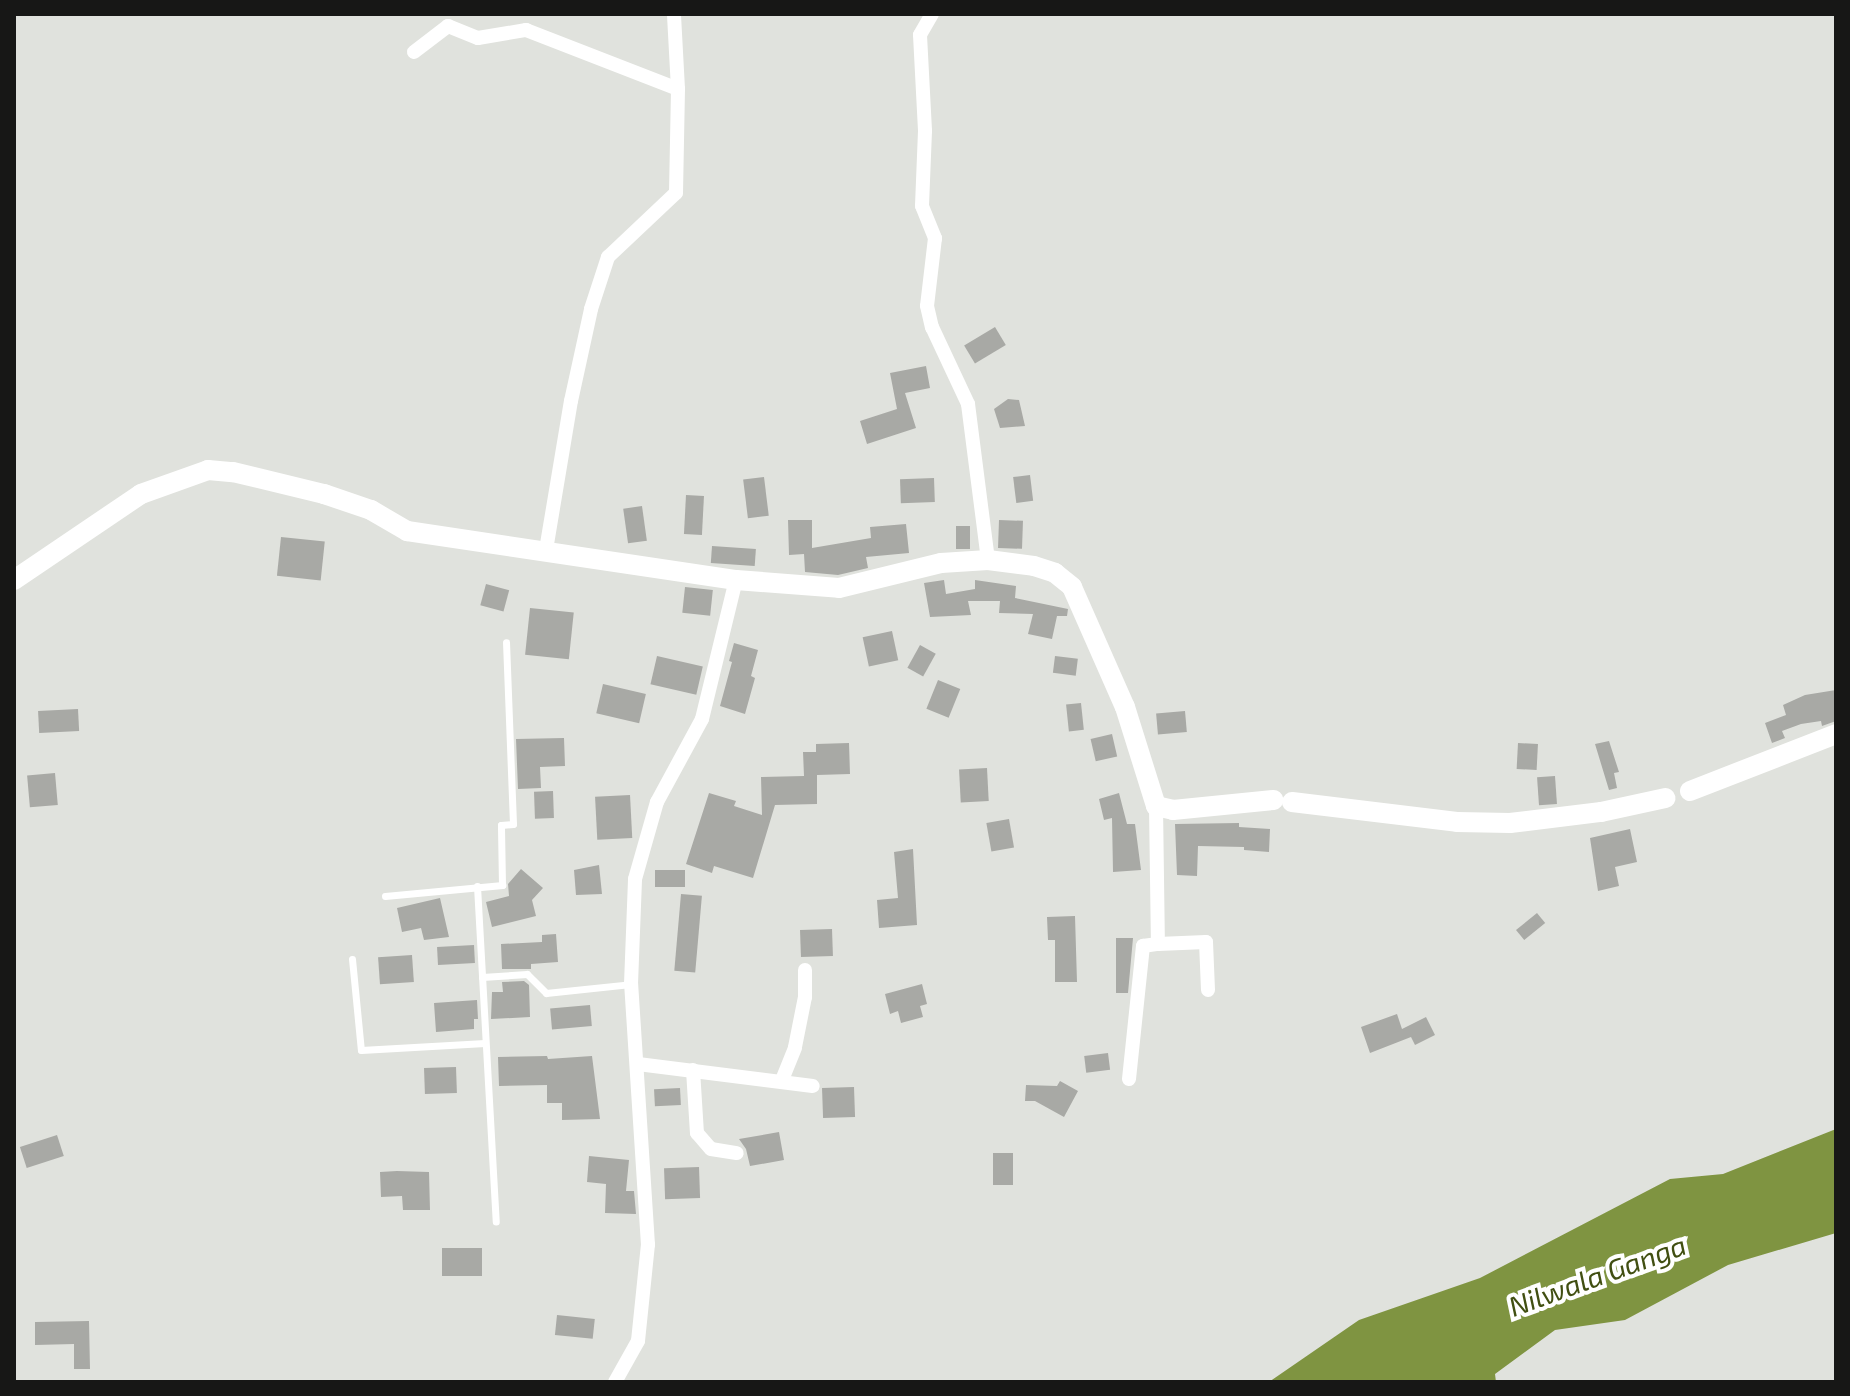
<!DOCTYPE html>
<html>
<head>
<meta charset="utf-8">
<style>
  body { margin:0 }
  #map { position:relative; width:1850px; height:1396px; overflow:hidden; background:#e0e2dd; font-family:"Exo 2",sans-serif }
  div>[style] { position:absolute }
  [style*='--x'] { left:calc(var(--x)*1px); top:calc(var(--y)*1px); width:calc(var(--w)*1px); rotate:calc(var(--a)*1deg) }
  .water>* { inset:0; background:#7f9441 }
  .building>* { inset:0; background:#a8a9a5; transform-origin:0 0 }
  .service>* { height:7px; margin:-3.5px; padding:0 3.5px; transform-origin:3.5px; border-radius:3.5px; background:#fff }
  .minor>* { height:14px; margin:-7px; padding:0 7px; transform-origin:7px; border-radius:7px; background:#fff }
  .secondary>* { height:20px; margin:-10px; padding:0 10px; transform-origin:10px; border-radius:10px; background:#fff }
  span { translate:-50% -50%; white-space:nowrap; text-align:center; line-height:1.15; -webkit-text-stroke:8px #fff; paint-order:stroke }
  .water-label { font-size:28px; color:#414f12; font-style:italic }
  .frame { position:absolute; inset:0; border:16px solid #171716; pointer-events:none }
</style>
</head>
<body>
<div id="map">
  <div class="water">
    <div style="clip-path:polygon(1836px 1129px,1836px 1233px,1728px 1265px,1625px 1320px,1555px 1330px,1495px 1374px,1496px 1382px,1269px 1382px,1359px 1320px,1480px 1278px,1670px 1179px,1723px 1174px)"></div>
  </div>
  <div class="building">
    <div style="left:995px;top:327px;width:21px;height:36px;rotate:59deg"></div>
    <div style="clip-path:polygon(926px 366px,930px 388px,905px 393px,916px 428px,867px 444px,860px 421px,897px 409px,890px 373px)"></div>
    <div style="clip-path:polygon(1008px 399px,1019px 400px,1025px 426px,1000px 428px,994px 409px)"></div>
    <div style="left:1030px;top:475px;width:26px;height:17px;rotate:83deg"></div>
    <div style="left:764px;top:477px;width:39px;height:21px;rotate:83deg"></div>
    <div style="left:934px;top:478px;width:24px;height:34px;rotate:88deg"></div>
    <div style="left:686px;top:495px;width:18px;height:39px;rotate:3deg"></div>
    <div style="left:642px;top:506px;width:35px;height:19px;rotate:82deg"></div>
    <div style="clip-path:polygon(788px 520px,812px 520px,812px 548px,871px 538px,870px 527px,906px 524px,909px 553px,866px 557px,868px 568px,838px 575px,805px 572px,804px 554px,789px 555px)"></div>
    <div style="left:999px;top:520px;width:24px;height:28px;rotate:2deg"></div>
    <div style="left:956px;top:526px;width:14px;height:23px"></div>
    <div style="left:281px;top:537px;width:44px;height:39px;rotate:6deg"></div>
    <div style="left:712px;top:546px;width:44px;height:17px;rotate:4deg"></div>
    <div style="clip-path:polygon(944px 580px,946px 594px,975px 589px,975px 580px,1016px 586px,1015px 598px,1068px 609px,1067px 616px,1057px 616px,1052px 639px,1028px 634px,1033px 614px,999px 613px,1000px 601px,968px 601px,971px 615px,930px 617px,924px 583px)"></div>
    <div style="left:486px;top:584px;width:24px;height:22px;rotate:15deg"></div>
    <div style="left:685px;top:587px;width:28px;height:26px;rotate:6deg"></div>
    <div style="left:530px;top:608px;width:44px;height:47px;rotate:6deg"></div>
    <div style="left:892px;top:631px;width:30px;height:30px;rotate:78deg"></div>
    <div style="clip-path:polygon(734px 643px,758px 650px,751px 676px,755px 678px,745px 714px,720px 706px,732px 662px,729px 661px)"></div>
    <div style="left:920px;top:645px;width:18px;height:26px;rotate:29deg"></div>
    <div style="left:657px;top:656px;width:47px;height:29px;rotate:13deg"></div>
    <div style="left:1055px;top:656px;width:23px;height:17px;rotate:7deg"></div>
    <div style="left:938px;top:680px;width:24px;height:31px;rotate:22deg"></div>
    <div style="left:603px;top:684px;width:44px;height:30px;rotate:13deg"></div>
    <div style="clip-path:polygon(1836px 690px,1836px 721px,1822px 726px,1821px 721px,1801px 724px,1782px 731px,1785px 738px,1772px 743px,1765px 723px,1786px 715px,1783px 705px,1805px 695px)"></div>
    <div style="left:1081px;top:703px;width:27px;height:15px;rotate:84deg"></div>
    <div style="left:78px;top:709px;width:22px;height:40px;rotate:87deg"></div>
    <div style="left:1185px;top:711px;width:21px;height:29px;rotate:85deg"></div>
    <div style="left:1112px;top:734px;width:23px;height:22px;rotate:77deg"></div>
    <div style="clip-path:polygon(564px 738px,565px 766px,540px 767px,541px 788px,518px 789px,516px 739px)"></div>
    <div style="clip-path:polygon(1609px 741px,1619px 772px,1614px 773px,1617px 788px,1609px 790px,1595px 744px)"></div>
    <div style="clip-path:polygon(849px 743px,850px 774px,817px 775px,817px 804px,775px 805px,753px 878px,714px 866px,712px 873px,686px 864px,709px 793px,736px 801px,734px 806px,762px 815px,761px 777px,804px 776px,803px 752px,816px 752px,816px 744px)"></div>
    <div style="left:1518px;top:743px;width:20px;height:26px;rotate:3deg"></div>
    <div style="left:987px;top:768px;width:33px;height:28px;rotate:87deg"></div>
    <div style="left:55px;top:773px;width:32px;height:28px;rotate:85deg"></div>
    <div style="left:1555px;top:776px;width:28px;height:18px;rotate:86deg"></div>
    <div style="left:553px;top:791px;width:27px;height:19px;rotate:88deg"></div>
    <div style="clip-path:polygon(1119px 793px,1127px 824px,1135px 824px,1141px 870px,1113px 872px,1112px 818px,1104px 820px,1099px 799px)"></div>
    <div style="left:630px;top:795px;width:43px;height:35px;rotate:87deg"></div>
    <div style="left:1009px;top:819px;width:29px;height:23px;rotate:80deg"></div>
    <div style="clip-path:polygon(1239px 823px,1239px 827px,1270px 829px,1269px 852px,1244px 850px,1244px 847px,1198px 846px,1197px 876px,1177px 875px,1175px 824px)"></div>
    <div style="clip-path:polygon(1630px 829px,1637px 862px,1615px 867px,1619px 886px,1598px 891px,1590px 838px)"></div>
    <div style="clip-path:polygon(913px 849px,917px 925px,879px 928px,877px 900px,898px 898px,894px 852px)"></div>
    <div style="clip-path:polygon(599px 865px,602px 894px,576px 895px,574px 870px)"></div>
    <div style="clip-path:polygon(521px 869px,543px 888px,532px 900px,536px 916px,492px 927px,486px 902px,509px 896px,508px 884px)"></div>
    <div style="left:655px;top:870px;width:30px;height:17px"></div>
    <div style="left:681px;top:894px;width:21px;height:77px;rotate:5deg"></div>
    <div style="clip-path:polygon(440px 898px,449px 937px,424px 940px,421px 928px,402px 932px,397px 908px)"></div>
    <div style="left:1537px;top:913px;width:13px;height:27px;rotate:51deg"></div>
    <div style="clip-path:polygon(1075px 916px,1077px 982px,1055px 982px,1055px 940px,1048px 940px,1047px 917px)"></div>
    <div style="left:832px;top:929px;width:27px;height:32px;rotate:88deg"></div>
    <div style="clip-path:polygon(556px 934px,558px 962px,531px 964px,531px 969px,502px 969px,501px 944px,542px 942px,542px 935px)"></div>
    <div style="clip-path:polygon(1116px 938px,1133px 938px,1128px 993px,1116px 993px)"></div>
    <div style="left:474px;top:945px;width:18px;height:37px;rotate:87deg"></div>
    <div style="left:412px;top:955px;width:27px;height:34px;rotate:86deg"></div>
    <div style="clip-path:polygon(524px 981px,529px 985px,530px 1017px,491px 1019px,492px 992px,503px 992px,502px 982px)"></div>
    <div style="clip-path:polygon(922px 984px,927px 1004px,920px 1006px,923px 1017px,901px 1023px,898px 1011px,890px 1014px,885px 994px)"></div>
    <div style="clip-path:polygon(477px 1000px,478px 1019px,474px 1019px,474px 1029px,436px 1032px,434px 1003px)"></div>
    <div style="left:590px;top:1005px;width:21px;height:40px;rotate:85deg"></div>
    <div style="clip-path:polygon(1397px 1014px,1402px 1029px,1426px 1017px,1435px 1035px,1415px 1045px,1411px 1037px,1370px 1053px,1361px 1027px)"></div>
    <div style="left:1108px;top:1053px;width:17px;height:24px;rotate:83deg"></div>
    <div style="clip-path:polygon(547px 1056px,548px 1059px,592px 1056px,600px 1119px,562px 1120px,562px 1103px,547px 1103px,547px 1085px,499px 1086px,498px 1057px)"></div>
    <div style="left:456px;top:1067px;width:26px;height:32px;rotate:88deg"></div>
    <div style="clip-path:polygon(1060px 1081px,1078px 1091px,1064px 1117px,1035px 1101px,1025px 1101px,1026px 1085px,1057px 1086px)"></div>
    <div style="left:854px;top:1087px;width:30px;height:32px;rotate:88deg"></div>
    <div style="left:680px;top:1088px;width:17px;height:26px;rotate:87deg"></div>
    <div style="clip-path:polygon(779px 1132px,784px 1160px,750px 1166px,746px 1149px,739px 1139px)"></div>
    <div style="left:57px;top:1135px;width:22px;height:39px;rotate:72deg"></div>
    <div style="left:993px;top:1153px;width:20px;height:32px"></div>
    <div style="clip-path:polygon(589px 1156px,629px 1160px,626px 1191px,634px 1191px,636px 1214px,605px 1213px,606px 1184px,587px 1182px)"></div>
    <div style="left:699px;top:1167px;width:31px;height:35px;rotate:88deg"></div>
    <div style="clip-path:polygon(397px 1171px,429px 1172px,430px 1210px,403px 1210px,402px 1196px,381px 1197px,380px 1172px)"></div>
    <div style="left:482px;top:1248px;width:28px;height:40px;rotate:90deg"></div>
    <div style="left:557px;top:1315px;width:38px;height:20px;rotate:6deg"></div>
    <div style="clip-path:polygon(89px 1321px,90px 1369px,74px 1369px,74px 1344px,35px 1345px,35px 1322px)"></div>
  </div>
  <div class="service">
    <div style="--x:477;--y:886;--w:336;--a:86.8"></div>
    <div style="--x:385;--y:896;--w:118;--a:-5.4"></div>
    <div style="--x:502;--y:885;--w:60;--a:-91"></div>
    <div style="--x:501;--y:825;--w:12;--a:-5"></div>
    <div style="--x:513;--y:824;--w:182;--a:-92.2"></div>
    <div style="--x:352;--y:959;--w:91;--a:84.4"></div>
    <div style="--x:361;--y:1050;--w:124;--a:-3.2"></div>
    <div style="--x:482;--y:977;--w:45;--a:-3.8"></div>
    <div style="--x:527;--y:974;--w:27;--a:45"></div>
    <div style="--x:546;--y:993;--w:85;--a:-6"></div>
  </div>
  <div class="minor">
    <div style="--x:932;--y:14;--w:24;--a:120"></div>
    <div style="--x:920;--y:35;--w:96;--a:87"></div>
    <div style="--x:925;--y:131;--w:75;--a:92.3"></div>
    <div style="--x:922;--y:206;--w:35;--a:68"></div>
    <div style="--x:935;--y:238;--w:68;--a:96.7"></div>
    <div style="--x:927;--y:306;--w:22;--a:77"></div>
    <div style="--x:932;--y:327;--w:85;--a:64.9"></div>
    <div style="--x:968;--y:404;--w:157;--a:82.7"></div>
    <div style="--x:414;--y:52;--w:43;--a:-37.4"></div>
    <div style="--x:448;--y:26;--w:32;--a:22"></div>
    <div style="--x:478;--y:38;--w:49;--a:-9.5"></div>
    <div style="--x:526;--y:30;--w:163;--a:21.2"></div>
    <div style="--x:546;--y:550;--w:151;--a:-80.5"></div>
    <div style="--x:571;--y:401;--w:94;--a:-77.7"></div>
    <div style="--x:591;--y:309;--w:55;--a:-71.9"></div>
    <div style="--x:608;--y:257;--w:93;--a:-43.3"></div>
    <div style="--x:676;--y:193;--w:104;--a:-88.9"></div>
    <div style="--x:678;--y:89;--w:75;--a:-93.1"></div>
    <div style="--x:1156;--y:806;--w:138;--a:89.2"></div>
    <div style="--x:1158;--y:944;--w:48;--a:-2.4"></div>
    <div style="--x:1206;--y:942;--w:48;--a:87.6"></div>
    <div style="--x:638;--y:1064;--w:176;--a:7.2"></div>
    <div style="--x:693;--y:1070;--w:63;--a:86.4"></div>
    <div style="--x:697;--y:1133;--w:21;--a:49"></div>
    <div style="--x:711;--y:1149;--w:26;--a:9"></div>
    <div style="--x:1129;--y:1079;--w:134;--a:-84"></div>
    <div style="--x:1143;--y:946;--w:15;--a:-8"></div>
    <div style="--x:782;--y:1080;--w:35;--a:-68"></div>
    <div style="--x:795;--y:1047;--w:51;--a:-78.7"></div>
    <div style="--x:805;--y:997;--w:27;--a:-90"></div>
    <div style="--x:615;--y:1382;--w:47;--a:-60.7"></div>
    <div style="--x:638;--y:1341;--w:97;--a:-84.1"></div>
    <div style="--x:648;--y:1245;--w:262;--a:-93.7"></div>
    <div style="--x:631;--y:984;--w:105;--a:-87.8"></div>
    <div style="--x:635;--y:879;--w:80;--a:-74.1"></div>
    <div style="--x:657;--y:802;--w:94;--a:-61.5"></div>
    <div style="--x:702;--y:719;--w:143;--a:-76.3"></div>
  </div>
  <div class="secondary">
    <div style="--x:14;--y:580;--w:153;--a:-34.1"></div>
    <div style="--x:141;--y:494;--w:71;--a:-19.7"></div>
    <div style="--x:208;--y:470;--w:25;--a:5"></div>
    <div style="--x:233;--y:472;--w:94;--a:13.6"></div>
    <div style="--x:324;--y:494;--w:50;--a:18.8"></div>
    <div style="--x:371;--y:510;--w:42;--a:30.3"></div>
    <div style="--x:407;--y:531;--w:333;--a:8.5"></div>
    <div style="--x:736;--y:580;--w:103;--a:4.4"></div>
    <div style="--x:839;--y:588;--w:105;--a:-13.8"></div>
    <div style="--x:941;--y:563;--w:47;--a:-3.7"></div>
    <div style="--x:988;--y:560;--w:46;--a:7.4"></div>
    <div style="--x:1034;--y:566;--w:22;--a:18"></div>
    <div style="--x:1055;--y:573;--w:22;--a:39"></div>
    <div style="--x:1072;--y:587;--w:131;--a:66.2"></div>
    <div style="--x:1125;--y:707;--w:104;--a:72.6"></div>
    <div style="--x:1156;--y:806;--w:17;--a:13"></div>
    <div style="--x:1173;--y:810;--w:101;--a:-5.7"></div>
    <div style="--x:1690;--y:791;--w:157;--a:-21.3"></div>
    <div style="--x:1292;--y:802;--w:166;--a:6.9"></div>
    <div style="--x:1457;--y:822;--w:53;--a:1.1"></div>
    <div style="--x:1510;--y:823;--w:92;--a:-6.9"></div>
    <div style="--x:1601;--y:812;--w:66;--a:-12.2"></div>
  </div>
  <div class="water-label">
    <span style="left:1597px;top:1275px;rotate:-20deg">Nilwala Ganga</span>
  </div>
  <div class="frame"></div>
</div>
</body>
</html>
